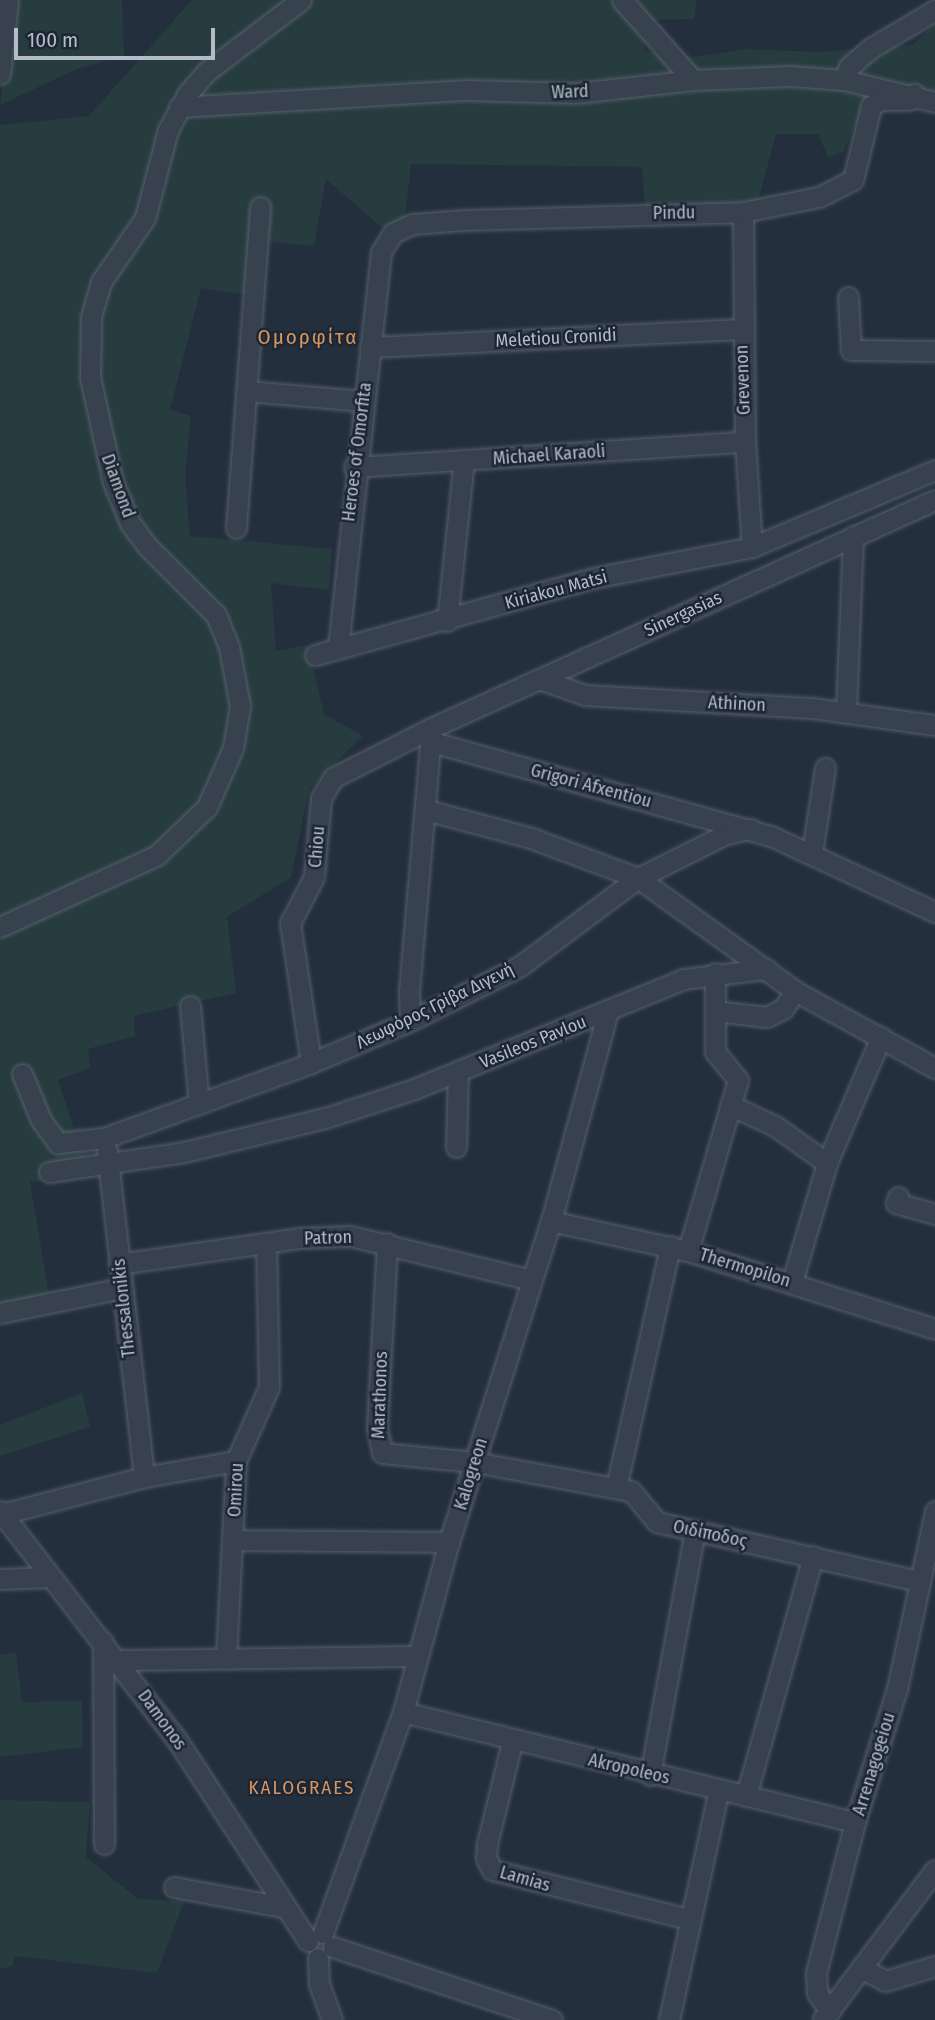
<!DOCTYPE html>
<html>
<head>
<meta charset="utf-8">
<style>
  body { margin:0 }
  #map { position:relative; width:935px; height:2020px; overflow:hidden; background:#242f3e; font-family:"Fira Sans Condensed",sans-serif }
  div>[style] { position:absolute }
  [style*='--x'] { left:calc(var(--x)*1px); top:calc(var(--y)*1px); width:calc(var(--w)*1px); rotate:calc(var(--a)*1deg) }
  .green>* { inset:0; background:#263c3f }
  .roads { filter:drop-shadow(0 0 2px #565f6c) drop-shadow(0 0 2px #565f6c) }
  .minor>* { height:19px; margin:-9.5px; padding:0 9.5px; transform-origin:9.5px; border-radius:9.5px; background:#38414e }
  span { translate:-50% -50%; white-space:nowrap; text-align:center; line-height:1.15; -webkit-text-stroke:5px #1d2633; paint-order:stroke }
  .street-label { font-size:18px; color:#b4bcc9 }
  .neighbourhood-label { font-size:19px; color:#d59563; letter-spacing:2px }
  .quarter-label { font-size:21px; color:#d59563; letter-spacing:2px }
  .scale { position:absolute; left:14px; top:28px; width:201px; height:32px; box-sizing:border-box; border:4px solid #b4bcc9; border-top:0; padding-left:9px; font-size:21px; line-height:24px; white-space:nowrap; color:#b4bcc9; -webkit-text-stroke:5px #1d2633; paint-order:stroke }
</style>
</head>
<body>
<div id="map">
  <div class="green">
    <div style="clip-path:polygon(15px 0,122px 0,124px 56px,79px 68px,0 105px)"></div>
    <div style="clip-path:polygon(192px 0,697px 0,694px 19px,646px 20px,644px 51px,694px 57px,747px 49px,819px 52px,912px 45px,935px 24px,935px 92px,871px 90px,843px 152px,828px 157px,818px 134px,776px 134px,757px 205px,645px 207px,642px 167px,411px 164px,405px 219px,386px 231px,326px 179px,314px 246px,252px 240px,248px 295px,201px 288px,170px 410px,191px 416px,185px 476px,190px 536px,332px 549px,329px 590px,271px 583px,276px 651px,308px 645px,324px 714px,363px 736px,309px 789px,291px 877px,227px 917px,236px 993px,134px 1016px,135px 1036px,88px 1049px,90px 1068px,58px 1080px,74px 1129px,81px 1128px,88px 1174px,30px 1182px,49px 1295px,0 1306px,0 125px,89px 116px)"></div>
    <div style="clip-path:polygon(82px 1393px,90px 1427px,0 1456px,0 1425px)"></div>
    <div style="clip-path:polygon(16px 1653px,22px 1702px,82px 1701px,83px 1747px,0 1757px,0 1655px)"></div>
    <div style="clip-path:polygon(0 1800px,90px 1802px,86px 1857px,138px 1899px,184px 1901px,157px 1973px,15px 1956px,12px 1966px,0 1969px)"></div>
  </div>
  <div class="roads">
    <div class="minor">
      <div style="--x:622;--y:0;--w:107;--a:48.4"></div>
      <div style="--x:0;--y:74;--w:74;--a:-83.8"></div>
      <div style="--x:844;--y:80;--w:94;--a:13.6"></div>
      <div style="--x:179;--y:107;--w:289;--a:-3.4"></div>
      <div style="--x:467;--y:90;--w:109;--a:1.6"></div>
      <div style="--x:576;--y:93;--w:118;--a:-6.3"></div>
      <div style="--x:693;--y:80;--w:98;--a:-2.3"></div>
      <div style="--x:791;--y:76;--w:53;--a:4.3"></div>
      <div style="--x:844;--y:80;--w:14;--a:-69"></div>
      <div style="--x:849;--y:67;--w:29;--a:-41"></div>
      <div style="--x:871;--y:48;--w:74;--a:-30.7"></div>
      <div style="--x:743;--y:212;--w:230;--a:89.5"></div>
      <div style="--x:745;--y:442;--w:105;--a:86.2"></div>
      <div style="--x:848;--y:297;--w:53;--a:86.8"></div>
      <div style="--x:851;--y:350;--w:84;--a:0.7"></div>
      <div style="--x:370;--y:347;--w:371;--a:-2.8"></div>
      <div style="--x:248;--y:391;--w:114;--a:5"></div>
      <div style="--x:354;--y:467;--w:392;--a:-3.7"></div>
      <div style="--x:236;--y:528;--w:322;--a:-85.7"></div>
      <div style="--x:447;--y:621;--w:162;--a:-84"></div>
      <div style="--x:338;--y:648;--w:398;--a:-83.8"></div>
      <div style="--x:381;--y:252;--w:22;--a:-58"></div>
      <div style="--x:393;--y:233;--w:21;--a:-25"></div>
      <div style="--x:412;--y:224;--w:53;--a:-4.3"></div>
      <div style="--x:465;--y:220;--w:278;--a:-1.6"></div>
      <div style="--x:743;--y:212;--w:77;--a:-11.2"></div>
      <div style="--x:819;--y:197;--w:38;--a:-27"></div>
      <div style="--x:853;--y:180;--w:76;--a:-76.3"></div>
      <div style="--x:871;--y:106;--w:12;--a:-31"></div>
      <div style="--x:881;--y:100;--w:28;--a:0"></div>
      <div style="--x:909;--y:100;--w:8;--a:-50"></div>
      <div style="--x:315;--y:655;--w:288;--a:-15.5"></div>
      <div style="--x:593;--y:578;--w:162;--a:-11"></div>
      <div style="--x:752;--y:547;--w:199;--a:-22.8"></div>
      <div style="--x:542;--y:680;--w:46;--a:19.2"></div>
      <div style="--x:585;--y:695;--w:227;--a:3.3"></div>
      <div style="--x:812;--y:708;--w:124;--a:7.9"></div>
      <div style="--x:846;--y:711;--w:175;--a:-87.7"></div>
      <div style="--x:432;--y:742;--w:352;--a:15.5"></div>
      <div style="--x:771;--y:836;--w:181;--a:24.9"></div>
      <div style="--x:426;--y:810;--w:109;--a:14.9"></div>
      <div style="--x:531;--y:838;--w:114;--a:20.5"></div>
      <div style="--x:638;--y:878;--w:193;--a:35.7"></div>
      <div style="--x:795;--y:991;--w:160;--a:28.8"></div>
      <div style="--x:812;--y:853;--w:86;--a:-81.3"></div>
      <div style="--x:0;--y:927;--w:173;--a:-24.6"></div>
      <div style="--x:157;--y:855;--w:69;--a:-43.8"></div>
      <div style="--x:207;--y:807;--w:64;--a:-66.2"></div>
      <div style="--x:233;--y:748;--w:43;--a:-80.5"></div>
      <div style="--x:240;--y:706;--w:60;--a:-100.6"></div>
      <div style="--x:229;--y:647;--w:35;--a:-112"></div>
      <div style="--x:216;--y:615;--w:96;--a:-135"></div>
      <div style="--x:148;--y:547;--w:30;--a:-127"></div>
      <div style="--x:130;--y:523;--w:44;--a:-112.5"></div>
      <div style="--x:113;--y:482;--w:107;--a:-102.4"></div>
      <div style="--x:90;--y:377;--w:60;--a:-89"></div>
      <div style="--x:91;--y:317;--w:36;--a:-74"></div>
      <div style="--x:101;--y:282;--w:78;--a:-55.5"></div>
      <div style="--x:145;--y:218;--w:91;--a:-75.4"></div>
      <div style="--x:168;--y:130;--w:42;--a:-61.6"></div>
      <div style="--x:188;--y:93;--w:28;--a:-49"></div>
      <div style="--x:206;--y:72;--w:119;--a:-37.2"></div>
      <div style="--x:190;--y:1006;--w:98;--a:84.8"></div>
      <div style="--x:715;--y:1011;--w:52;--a:6.6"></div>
      <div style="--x:767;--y:1017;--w:18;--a:-27"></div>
      <div style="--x:783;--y:1009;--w:22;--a:-56"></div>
      <div style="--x:410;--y:1021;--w:30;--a:-92"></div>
      <div style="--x:409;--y:991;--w:260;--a:-85.1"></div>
      <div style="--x:311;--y:1063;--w:142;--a:-98.5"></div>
      <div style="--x:290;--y:923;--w:52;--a:-62.4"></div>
      <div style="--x:314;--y:877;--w:79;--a:-84.9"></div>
      <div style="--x:321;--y:798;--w:23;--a:-59"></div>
      <div style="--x:333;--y:778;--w:110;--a:-27"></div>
      <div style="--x:431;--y:728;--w:553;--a:-24.34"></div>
      <div style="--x:22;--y:1074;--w:50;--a:67.6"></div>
      <div style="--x:41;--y:1120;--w:29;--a:54"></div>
      <div style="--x:58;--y:1143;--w:46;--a:-6.2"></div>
      <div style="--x:104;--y:1138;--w:220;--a:-19.9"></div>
      <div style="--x:311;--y:1063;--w:108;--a:-23"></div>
      <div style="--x:410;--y:1021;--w:123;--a:-26.6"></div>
      <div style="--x:520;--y:966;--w:147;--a:-36.7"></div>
      <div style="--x:638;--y:878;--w:98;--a:-26.6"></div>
      <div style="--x:726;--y:834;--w:25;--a:-12"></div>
      <div style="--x:730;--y:1105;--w:50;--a:25"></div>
      <div style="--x:775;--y:1126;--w:64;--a:35.4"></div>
      <div style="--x:456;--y:1147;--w:75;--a:-88.5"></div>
      <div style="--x:107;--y:1151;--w:328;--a:83.5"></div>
      <div style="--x:49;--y:1172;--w:136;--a:-8.4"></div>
      <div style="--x:184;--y:1152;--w:145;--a:-13.6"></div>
      <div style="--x:325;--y:1118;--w:94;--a:-18"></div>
      <div style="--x:414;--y:1089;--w:291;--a:-22.2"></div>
      <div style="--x:683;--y:979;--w:84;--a:-6.9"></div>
      <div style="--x:898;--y:1197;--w:6;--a:108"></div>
      <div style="--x:896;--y:1203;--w:41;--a:15.8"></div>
      <div style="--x:551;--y:1221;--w:140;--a:12.4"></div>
      <div style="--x:688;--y:1251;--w:259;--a:17.5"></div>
      <div style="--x:387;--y:1243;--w:184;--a:93.1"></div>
      <div style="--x:377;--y:1427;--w:26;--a:79"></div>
      <div style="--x:382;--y:1453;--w:92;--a:5.6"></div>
      <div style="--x:474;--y:1462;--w:160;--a:10.5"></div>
      <div style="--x:631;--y:1491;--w:40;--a:50"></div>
      <div style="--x:657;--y:1522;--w:269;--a:12.7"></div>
      <div style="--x:688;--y:1251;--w:178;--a:-73.7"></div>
      <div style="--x:738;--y:1080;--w:36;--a:-129"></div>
      <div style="--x:715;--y:1052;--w:79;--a:-90"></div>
      <div style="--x:119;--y:1264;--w:183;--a:-8.2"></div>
      <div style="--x:300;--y:1238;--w:50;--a:-2.3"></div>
      <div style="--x:350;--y:1236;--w:187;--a:13.6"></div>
      <div style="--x:792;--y:1282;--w:124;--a:-73.6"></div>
      <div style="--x:827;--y:1163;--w:137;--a:-66.8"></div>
      <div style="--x:0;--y:1313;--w:125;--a:-11.6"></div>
      <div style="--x:616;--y:1488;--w:248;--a:-77.4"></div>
      <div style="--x:0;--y:1511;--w:289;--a:52.3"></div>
      <div style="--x:177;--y:1740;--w:240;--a:56.9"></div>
      <div style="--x:2;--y:1514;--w:147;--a:-14.6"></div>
      <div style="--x:144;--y:1477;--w:93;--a:-9.9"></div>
      <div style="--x:234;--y:1540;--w:215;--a:0.5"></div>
      <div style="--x:0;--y:1579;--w:49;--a:-2.3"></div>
      <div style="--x:103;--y:1642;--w:202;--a:89.7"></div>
      <div style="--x:226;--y:1659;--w:198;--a:-87.1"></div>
      <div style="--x:236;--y:1461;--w:81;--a:-66"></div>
      <div style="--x:269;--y:1387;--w:144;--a:-91.2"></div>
      <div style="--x:118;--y:1660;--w:300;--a:-0.8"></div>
      <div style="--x:403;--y:1712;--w:465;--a:13.7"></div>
      <div style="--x:512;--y:1742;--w:105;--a:103.8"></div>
      <div style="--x:487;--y:1844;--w:14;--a:94"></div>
      <div style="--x:486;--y:1858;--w:13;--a:63"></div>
      <div style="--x:492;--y:1870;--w:202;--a:14"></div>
      <div style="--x:650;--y:1775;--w:249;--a:-79.6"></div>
      <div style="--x:746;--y:1796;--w:249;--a:-74.4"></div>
      <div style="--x:174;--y:1887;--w:111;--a:10.4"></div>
      <div style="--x:323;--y:1933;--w:235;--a:-70.1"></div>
      <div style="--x:403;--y:1712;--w:176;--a:-74.9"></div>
      <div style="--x:449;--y:1542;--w:337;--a:-72.4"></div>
      <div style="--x:551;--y:1221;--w:218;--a:-74.8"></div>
      <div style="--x:333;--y:1947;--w:231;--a:18.4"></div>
      <div style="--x:318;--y:1958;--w:26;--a:88"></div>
      <div style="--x:319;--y:1984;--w:38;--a:70"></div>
      <div style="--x:861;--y:1968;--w:27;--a:28"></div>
      <div style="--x:885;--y:1981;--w:52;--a:-16.7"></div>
      <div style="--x:830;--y:2011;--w:22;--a:-126"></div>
      <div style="--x:817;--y:1993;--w:20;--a:-93"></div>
      <div style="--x:816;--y:1973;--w:156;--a:-75.5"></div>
      <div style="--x:855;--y:1822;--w:139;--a:-72.5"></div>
      <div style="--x:897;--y:1689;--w:182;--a:-77.9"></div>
      <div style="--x:823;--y:2019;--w:186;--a:-53.1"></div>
      <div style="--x:669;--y:2020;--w:236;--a:-77.8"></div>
    </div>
  </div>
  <div class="street-label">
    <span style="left:570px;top:92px;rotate:-2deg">Ward</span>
    <span style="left:674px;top:213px;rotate:-1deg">Pindu</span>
    <span style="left:556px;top:338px;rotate:-3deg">Meletiou Cronidi</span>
    <span style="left:743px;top:380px;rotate:-92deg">Grevenon</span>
    <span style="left:357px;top:452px;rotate:-83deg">Heroes of Omorfita</span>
    <span style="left:549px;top:455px;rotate:-4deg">Michael Karaoli</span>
    <span style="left:118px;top:486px;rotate:70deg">Diamond</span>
    <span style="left:556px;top:590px;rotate:-15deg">Kiriakou Matsi</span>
    <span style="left:683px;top:614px;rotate:-25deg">Sinergasias</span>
    <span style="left:737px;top:704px;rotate:3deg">Athinon</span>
    <span style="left:591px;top:786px;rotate:15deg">Grigori Afxentiou</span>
    <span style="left:317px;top:847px;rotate:-85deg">Chiou</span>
    <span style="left:435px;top:1006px;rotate:-26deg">Λεωφόρος Γρίβα Διγενή</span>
    <span style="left:533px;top:1042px;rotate:-22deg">Vasileos Pavlou</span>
    <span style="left:328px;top:1238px;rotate:-2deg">Patron</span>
    <span style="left:745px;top:1268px;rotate:17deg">Thermopilon</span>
    <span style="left:124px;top:1308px;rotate:-96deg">Thessalonikis</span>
    <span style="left:380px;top:1395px;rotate:-88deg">Marathonos</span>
    <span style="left:471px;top:1474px;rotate:-73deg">Kalogreon</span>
    <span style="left:236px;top:1490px;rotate:-87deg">Omirou</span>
    <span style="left:710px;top:1534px;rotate:12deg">Οιδίποδος</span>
    <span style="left:162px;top:1720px;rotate:54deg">Damonos</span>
    <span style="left:874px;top:1764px;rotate:-73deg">Arrenagogeiou</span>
    <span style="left:629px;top:1769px;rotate:13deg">Akropoleos</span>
    <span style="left:525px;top:1879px;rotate:16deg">Lamias</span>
  </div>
  <div class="neighbourhood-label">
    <span style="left:302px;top:1788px">KALOGRAES</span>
  </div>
  <div class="quarter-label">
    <span style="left:308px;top:337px">Ομορφίτα</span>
  </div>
  <div class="scale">100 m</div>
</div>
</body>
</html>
